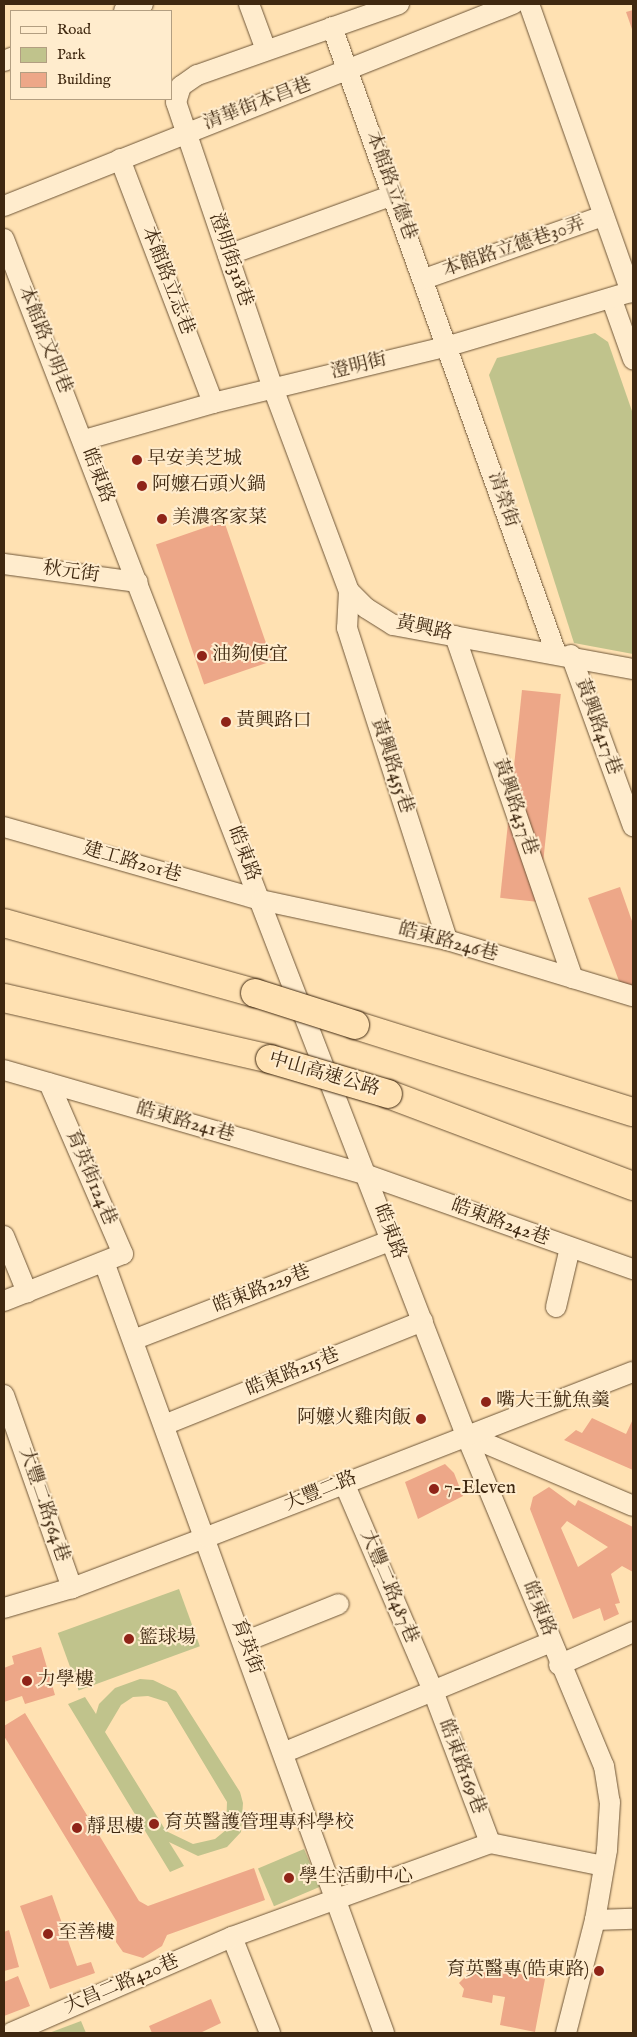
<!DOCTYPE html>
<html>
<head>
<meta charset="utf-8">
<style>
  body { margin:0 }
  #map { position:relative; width:637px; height:2037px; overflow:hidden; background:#ffe1b2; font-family:"IM FELL English","Noto Serif TC",serif }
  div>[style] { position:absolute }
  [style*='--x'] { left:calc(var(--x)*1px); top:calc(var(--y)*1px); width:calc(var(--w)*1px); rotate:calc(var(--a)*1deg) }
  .green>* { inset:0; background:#c0c38c; transform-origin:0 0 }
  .building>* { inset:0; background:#eda788; transform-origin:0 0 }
  .roads { filter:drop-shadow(0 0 1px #6f5638) drop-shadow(0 0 1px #6f5638) }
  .minor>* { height:20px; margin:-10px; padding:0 10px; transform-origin:10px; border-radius:10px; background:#ffeccd }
  .highway>* { height:28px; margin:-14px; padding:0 14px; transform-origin:14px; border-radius:14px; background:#ffe1b2 }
  .bridges { filter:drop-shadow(0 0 1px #3f2810) drop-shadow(0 0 1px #3f2810) }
  .highway-bridge>* { height:28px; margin:-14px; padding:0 14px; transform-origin:14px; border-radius:14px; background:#ffe1b2 }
  .dots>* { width:14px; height:14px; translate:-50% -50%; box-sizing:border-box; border:2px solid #ffeccd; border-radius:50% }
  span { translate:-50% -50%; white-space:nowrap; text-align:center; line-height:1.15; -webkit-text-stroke:4px #ffeccd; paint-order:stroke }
  .street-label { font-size:19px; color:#3f2810 }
  .poi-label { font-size:19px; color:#3f2810 }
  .left { translate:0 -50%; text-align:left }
  .right { translate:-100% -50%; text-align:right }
  .frame { position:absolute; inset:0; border:5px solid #3f2810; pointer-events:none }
  .legend { position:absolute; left:10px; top:10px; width:162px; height:90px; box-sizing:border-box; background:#ffeccd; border:1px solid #b29e81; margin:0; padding:6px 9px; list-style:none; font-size:15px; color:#3f2810 }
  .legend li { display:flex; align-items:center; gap:10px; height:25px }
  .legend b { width:25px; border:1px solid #b29e81 }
</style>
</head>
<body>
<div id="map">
  <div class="green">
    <div style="clip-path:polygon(595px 333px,608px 342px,633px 414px,633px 654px,574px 643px,489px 375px,497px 358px)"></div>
    <div style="left:179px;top:1589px;width:61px;height:129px;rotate:70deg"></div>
    <div style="clip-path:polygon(evenodd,140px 1679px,153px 1680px,176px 1691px,240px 1792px,243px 1803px,241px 1832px,227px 1847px,198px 1856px,169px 1842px,184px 1866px,170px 1872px,68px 1704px,85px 1697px,96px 1714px,99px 1704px,115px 1688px,140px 1679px,148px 1696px,167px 1702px,227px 1802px,226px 1830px,215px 1839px,193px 1844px,166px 1831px,105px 1732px,121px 1705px,133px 1697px,148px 1696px)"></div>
    <div style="left:304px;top:1849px;width:41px;height:50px;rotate:67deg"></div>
    <div style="clip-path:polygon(81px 2021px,86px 2033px,49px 2033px)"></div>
  </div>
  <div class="building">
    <div style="clip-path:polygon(633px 10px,633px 32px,626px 12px)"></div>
    <div style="left:224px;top:521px;width:148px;height:72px;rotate:71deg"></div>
    <div style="left:522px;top:690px;width:39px;height:209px;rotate:6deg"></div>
    <div style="clip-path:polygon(620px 887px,633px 924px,633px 994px,625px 997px,588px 898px)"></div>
    <div style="clip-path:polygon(592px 1418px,626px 1434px,633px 1419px,633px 1470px,564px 1440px,576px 1430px,582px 1433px)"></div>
    <div style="clip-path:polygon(445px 1464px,454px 1473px,463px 1496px,418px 1519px,405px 1482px)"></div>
    <div style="clip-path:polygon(evenodd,549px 1487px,575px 1506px,578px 1500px,633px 1527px,633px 1572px,622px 1566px,611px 1574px,620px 1603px,615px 1604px,619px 1614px,604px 1621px,600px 1608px,573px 1619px,530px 1509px,533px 1497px,549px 1487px,567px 1521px,608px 1547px,578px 1567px,561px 1528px,567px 1521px)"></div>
    <div style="clip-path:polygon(41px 1647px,55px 1695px,25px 1704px,22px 1696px,4px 1702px,4px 1668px,14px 1664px,12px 1656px)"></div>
    <div style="clip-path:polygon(25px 1713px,139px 1901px,148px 1906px,254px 1868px,265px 1900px,167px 1935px,162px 1946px,143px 1958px,123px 1952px,116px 1942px,117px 1922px,4px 1736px,4px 1726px)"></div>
    <div style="clip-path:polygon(52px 1895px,77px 1966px,91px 1962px,95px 1973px,50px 1989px,20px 1906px)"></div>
    <div style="clip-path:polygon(9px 1930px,19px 1967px,4px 1971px,4px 1932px)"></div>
    <div style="clip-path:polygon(469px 1964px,545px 1979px,535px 2032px,500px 2025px,505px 1997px,493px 1995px,492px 2003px,462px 1997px,464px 1989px,459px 1983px,467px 1975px)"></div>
    <div style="clip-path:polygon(18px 1976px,30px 2006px,4px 2016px,4px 1982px)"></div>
    <div style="clip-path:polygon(211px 1999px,221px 2023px,200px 2033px,152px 2033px,149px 2026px)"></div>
  </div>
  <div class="roads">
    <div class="minor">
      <div style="--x:249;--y:4;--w:49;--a:69.7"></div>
      <div style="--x:399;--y:4;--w:214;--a:160.6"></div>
      <div style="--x:197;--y:75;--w:19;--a:145"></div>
      <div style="--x:181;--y:86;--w:17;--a:107"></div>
      <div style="--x:176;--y:102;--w:302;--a:71.3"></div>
      <div style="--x:273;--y:388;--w:217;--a:69.5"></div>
      <div style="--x:349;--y:591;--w:24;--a:45"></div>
      <div style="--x:366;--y:608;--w:32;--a:32"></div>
      <div style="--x:393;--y:625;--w:244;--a:10.4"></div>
      <div style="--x:529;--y:4;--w:306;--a:70.5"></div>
      <div style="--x:124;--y:11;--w:20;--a:-20"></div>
      <div style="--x:332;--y:27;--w:665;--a:70.31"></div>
      <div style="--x:4;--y:61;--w:8;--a:-23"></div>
      <div style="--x:120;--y:159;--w:261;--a:69.1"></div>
      <div style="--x:4;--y:206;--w:548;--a:-21.65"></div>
      <div style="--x:4;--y:239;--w:1282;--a:68.88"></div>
      <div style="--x:466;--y:1435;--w:359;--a:67.4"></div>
      <div style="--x:604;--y:1766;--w:36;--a:81"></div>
      <div style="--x:610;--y:1802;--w:48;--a:93.6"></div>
      <div style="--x:607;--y:1850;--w:71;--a:99.7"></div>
      <div style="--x:595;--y:1920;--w:117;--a:104.4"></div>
      <div style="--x:228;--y:255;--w:176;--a:-20"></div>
      <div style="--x:424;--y:279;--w:190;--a:-19.4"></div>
      <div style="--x:612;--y:300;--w:63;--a:70.4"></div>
      <div style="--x:84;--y:440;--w:134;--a:-16"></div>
      <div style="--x:213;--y:403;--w:243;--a:-13.6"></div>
      <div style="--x:449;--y:346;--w:192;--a:-16.6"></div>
      <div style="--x:4;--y:564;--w:135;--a:7.7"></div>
      <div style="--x:349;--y:591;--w:37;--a:93"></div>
      <div style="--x:347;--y:628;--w:328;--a:72.2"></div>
      <div style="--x:455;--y:636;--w:362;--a:71"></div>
      <div style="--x:571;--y:655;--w:182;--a:70.1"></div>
      <div style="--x:4;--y:827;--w:267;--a:15.9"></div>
      <div style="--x:261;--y:900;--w:190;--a:12.1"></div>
      <div style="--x:447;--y:940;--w:194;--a:16.8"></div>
      <div style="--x:4;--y:1070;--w:378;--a:16.1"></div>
      <div style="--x:367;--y:1175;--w:282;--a:19.5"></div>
      <div style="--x:4;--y:1236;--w:61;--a:67.7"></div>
      <div style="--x:104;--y:1262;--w:820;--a:70.04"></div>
      <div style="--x:4;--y:1301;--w:128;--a:-21.6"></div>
      <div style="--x:123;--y:1254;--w:186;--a:-113.4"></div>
      <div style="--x:556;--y:1307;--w:61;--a:-76.7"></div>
      <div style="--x:133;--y:1340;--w:278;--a:-21.1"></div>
      <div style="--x:4;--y:1395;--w:205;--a:70.6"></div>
      <div style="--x:164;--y:1425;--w:279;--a:-21.9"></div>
      <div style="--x:466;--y:1435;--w:181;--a:23"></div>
      <div style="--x:344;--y:1483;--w:226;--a:66.8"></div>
      <div style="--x:433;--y:1691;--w:162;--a:69.4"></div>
      <div style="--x:4;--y:1608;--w:71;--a:-16.4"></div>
      <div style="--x:72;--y:1588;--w:144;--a:-20.7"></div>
      <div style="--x:207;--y:1537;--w:457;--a:-21.2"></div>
      <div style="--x:244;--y:1642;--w:102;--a:-21.8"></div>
      <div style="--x:559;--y:1665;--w:81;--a:-24"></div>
      <div style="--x:283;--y:1753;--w:290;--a:-22.5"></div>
      <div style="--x:490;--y:1843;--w:116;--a:11.4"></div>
      <div style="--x:595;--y:1920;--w:38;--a:-2"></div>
      <div style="--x:232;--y:1937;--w:103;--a:68.4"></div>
      <div style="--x:11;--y:2033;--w:241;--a:-23.5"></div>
      <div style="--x:232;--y:1937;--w:275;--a:-20"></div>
    </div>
    <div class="highway">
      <div style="--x:4;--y:923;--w:261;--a:15.6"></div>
      <div style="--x:4;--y:998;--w:273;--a:12.9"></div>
      <div style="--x:355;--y:1025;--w:291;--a:17.4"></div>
      <div style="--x:388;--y:1094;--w:262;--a:20.6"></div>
    </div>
  </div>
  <div class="bridges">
    <div class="highway-bridge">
      <div style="--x:255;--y:993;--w:105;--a:17.7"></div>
      <div style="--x:270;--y:1059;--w:123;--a:16.5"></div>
    </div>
  </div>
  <div class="dots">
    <div style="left:137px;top:460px;background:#8f2418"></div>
    <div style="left:142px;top:486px;background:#8f2418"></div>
    <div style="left:162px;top:519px;background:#8f2418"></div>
    <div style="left:202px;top:656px;background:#8f2418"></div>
    <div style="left:226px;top:722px;background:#8f2418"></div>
    <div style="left:486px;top:1402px;background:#8f2418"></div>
    <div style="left:421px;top:1419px;background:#8f2418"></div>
    <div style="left:434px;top:1489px;background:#8f2418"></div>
    <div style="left:129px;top:1639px;background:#8f2418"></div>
    <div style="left:27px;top:1681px;background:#8f2418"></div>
    <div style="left:154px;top:1824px;background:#8f2418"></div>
    <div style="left:77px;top:1828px;background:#8f2418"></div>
    <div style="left:289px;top:1878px;background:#8f2418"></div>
    <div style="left:48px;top:1934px;background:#8f2418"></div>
    <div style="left:599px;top:1971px;background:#8f2418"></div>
  </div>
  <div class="street-label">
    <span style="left:258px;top:105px;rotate:-21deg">清華街本昌巷</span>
    <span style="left:390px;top:186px;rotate:70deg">本館路立德巷</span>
    <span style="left:514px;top:248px;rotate:-19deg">本館路立德巷30弄</span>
    <span style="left:230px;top:260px;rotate:71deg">澄明街318巷</span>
    <span style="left:167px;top:281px;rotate:69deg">本館路立志巷</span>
    <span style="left:44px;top:340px;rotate:68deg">本館路文明巷</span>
    <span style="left:359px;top:367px;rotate:-14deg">澄明街</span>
    <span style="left:97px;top:476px;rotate:69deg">皓東路</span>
    <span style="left:502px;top:500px;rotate:71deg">清榮街</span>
    <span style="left:71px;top:573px;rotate:8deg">秋元街</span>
    <span style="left:424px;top:629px;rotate:12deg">黃興路</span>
    <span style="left:597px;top:727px;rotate:70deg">黃興路417巷</span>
    <span style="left:391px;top:766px;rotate:72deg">黃興路455巷</span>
    <span style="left:514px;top:807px;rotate:71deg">黃興路437巷</span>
    <span style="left:243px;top:854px;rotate:69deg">皓東路</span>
    <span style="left:132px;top:863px;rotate:16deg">建工路201巷</span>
    <span style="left:448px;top:943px;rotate:15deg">皓東路246巷</span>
    <span style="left:324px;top:1075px;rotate:16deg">中山高速公路</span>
    <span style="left:185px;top:1123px;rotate:16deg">皓東路241巷</span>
    <span style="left:90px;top:1178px;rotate:67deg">育英街124巷</span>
    <span style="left:500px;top:1223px;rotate:20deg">皓東路242巷</span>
    <span style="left:389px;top:1232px;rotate:69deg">皓東路</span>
    <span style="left:262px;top:1290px;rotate:-21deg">皓東路229巷</span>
    <span style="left:293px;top:1373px;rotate:-22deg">皓東路215巷</span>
    <span style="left:321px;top:1492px;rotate:-22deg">大豐二路</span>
    <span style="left:43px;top:1505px;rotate:71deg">大豐二路564巷</span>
    <span style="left:388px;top:1587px;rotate:67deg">大豐二路487巷</span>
    <span style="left:538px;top:1609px;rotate:68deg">皓東路</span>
    <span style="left:246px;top:1647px;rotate:70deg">育英街</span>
    <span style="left:461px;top:1767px;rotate:69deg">皓東路169巷</span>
    <span style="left:122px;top:1985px;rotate:-23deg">大昌二路420巷</span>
  </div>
  <div class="poi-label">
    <span class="left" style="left:147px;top:460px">早安美芝城</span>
    <span class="left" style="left:152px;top:486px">阿嬤石頭火鍋</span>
    <span class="left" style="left:172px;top:519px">美濃客家菜</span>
    <span class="left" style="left:212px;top:656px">油夠便宜</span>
    <span class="left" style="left:236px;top:722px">黃興路口</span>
    <span class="left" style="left:496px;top:1402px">嘴大王魷魚羹</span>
    <span class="right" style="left:411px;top:1419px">阿嬤火雞肉飯</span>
    <span class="left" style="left:444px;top:1489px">7-Eleven</span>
    <span class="left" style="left:139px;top:1639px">籃球場</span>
    <span class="left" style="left:37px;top:1681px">力學樓</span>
    <span class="left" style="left:164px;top:1824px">育英醫護管理專科學校</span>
    <span class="left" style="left:87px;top:1828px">靜思樓</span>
    <span class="left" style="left:299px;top:1878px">學生活動中心</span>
    <span class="left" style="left:58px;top:1934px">至善樓</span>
    <span class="right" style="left:589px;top:1971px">育英醫專(皓東路)</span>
  </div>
  <div class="frame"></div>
  <ul class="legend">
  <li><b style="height:6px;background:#ffeccd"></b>Road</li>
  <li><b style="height:14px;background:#c0c38c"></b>Park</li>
  <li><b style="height:14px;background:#eda788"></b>Building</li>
  </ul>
</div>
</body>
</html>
